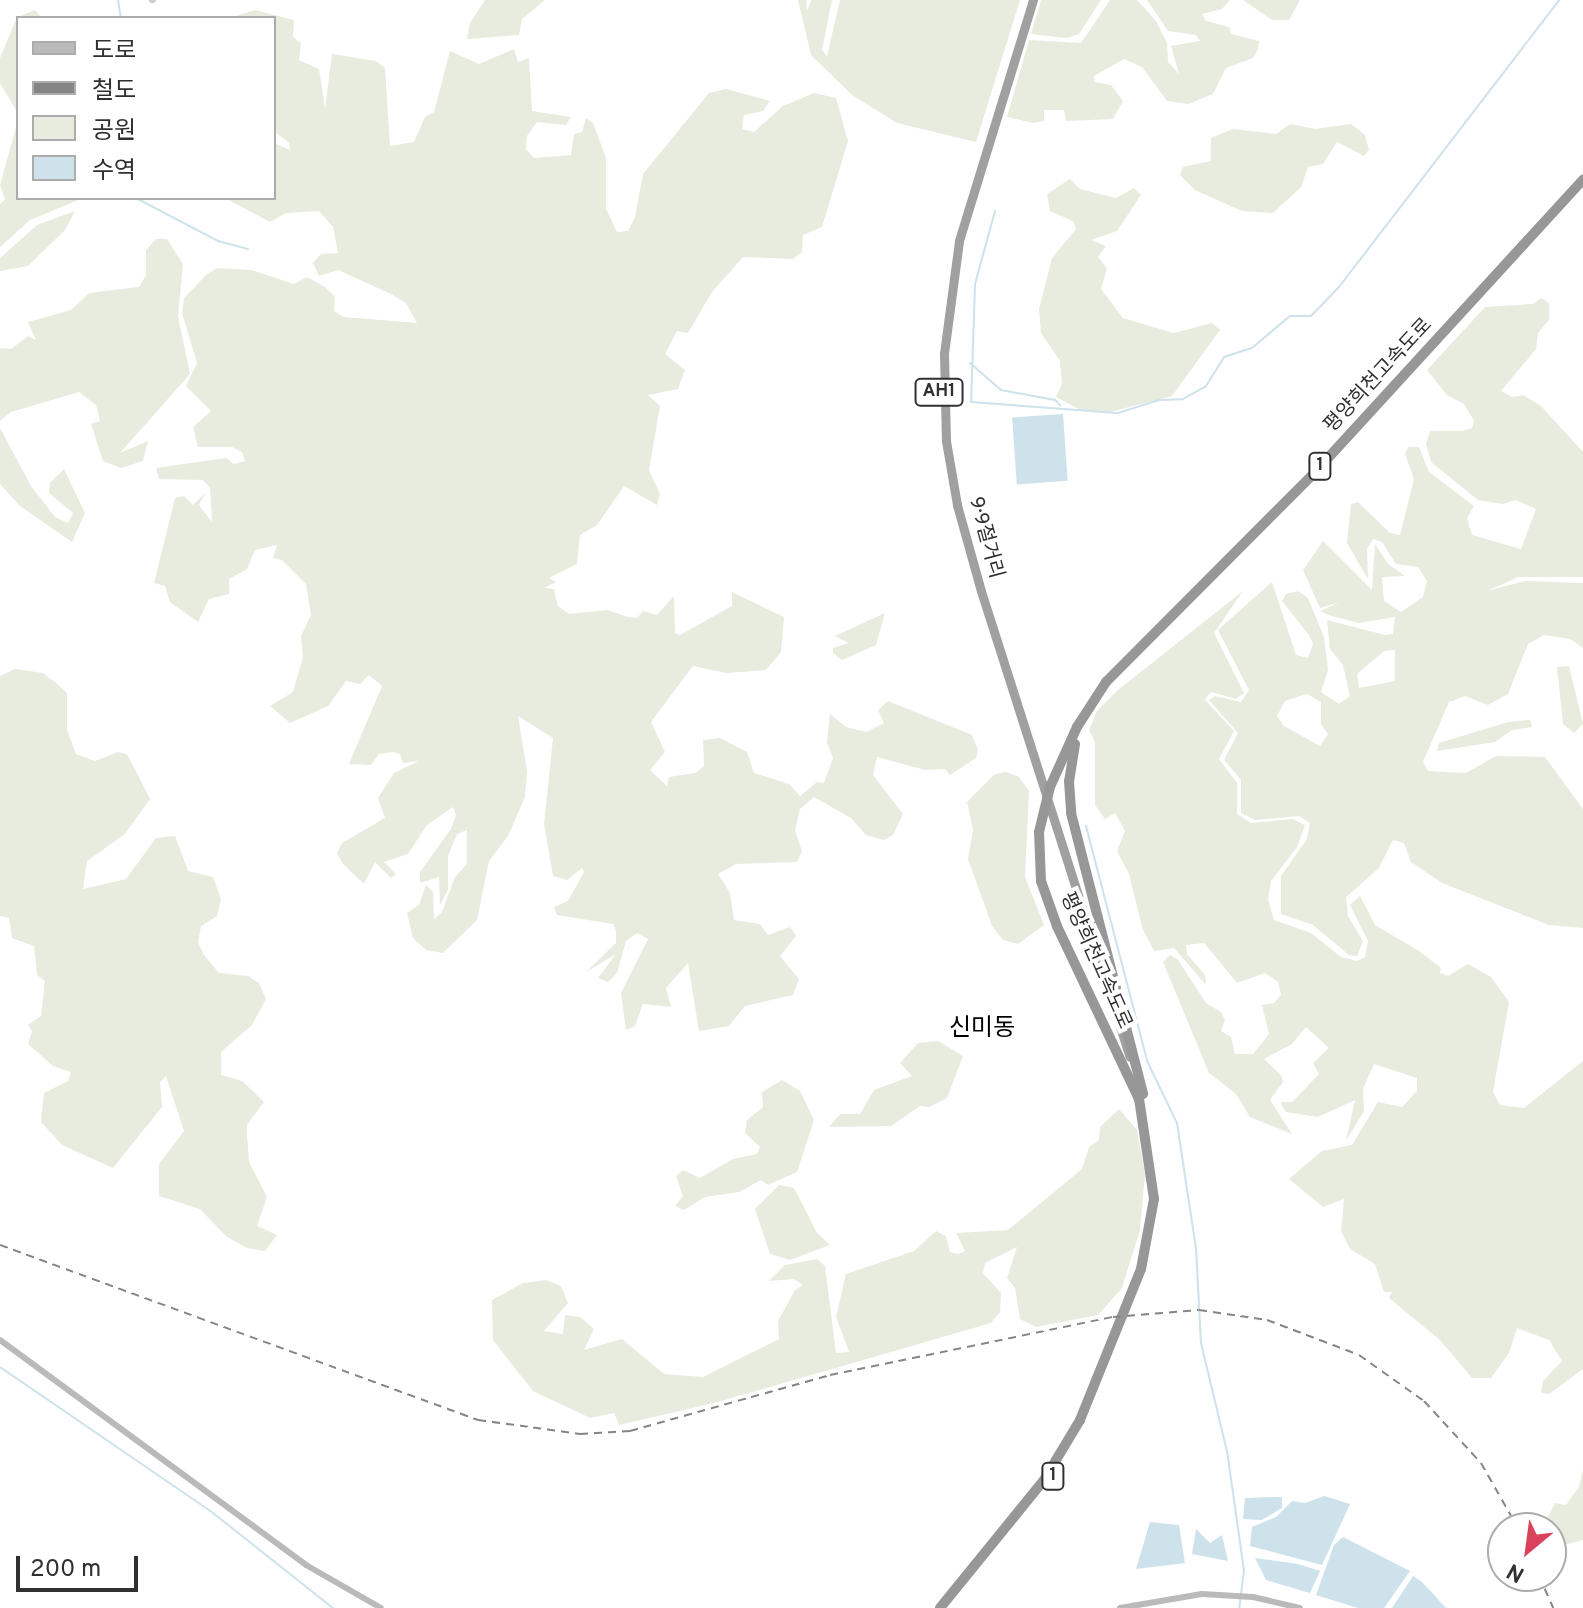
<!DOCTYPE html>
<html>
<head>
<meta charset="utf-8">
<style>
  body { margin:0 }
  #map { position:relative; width:1583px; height:1608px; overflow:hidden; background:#fff; font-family:Overpass,"Noto Sans KR",sans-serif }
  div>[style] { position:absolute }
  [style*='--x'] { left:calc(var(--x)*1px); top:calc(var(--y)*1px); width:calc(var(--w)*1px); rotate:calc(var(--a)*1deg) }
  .green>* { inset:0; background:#e7ecdf }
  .water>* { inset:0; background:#cde2ea; transform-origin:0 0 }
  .stream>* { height:2px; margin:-1px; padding:0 1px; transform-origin:1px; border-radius:1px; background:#cde2ea }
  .tertiary>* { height:6px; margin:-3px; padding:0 3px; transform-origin:3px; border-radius:3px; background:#cdcdcd }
  .secondary>* { height:6px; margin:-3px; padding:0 3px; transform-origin:3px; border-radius:3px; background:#bababa }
  .trunk>* { height:9px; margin:-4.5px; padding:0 4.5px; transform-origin:4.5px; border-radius:4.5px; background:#a0a0a0 }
  .motorway>* { height:10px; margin:-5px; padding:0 5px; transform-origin:5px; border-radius:5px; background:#979797 }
  .rail>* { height:2px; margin-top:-1px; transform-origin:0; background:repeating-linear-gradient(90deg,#858585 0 8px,transparent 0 14px) }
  span { translate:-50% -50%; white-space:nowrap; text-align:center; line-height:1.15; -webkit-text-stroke:8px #fff; paint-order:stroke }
  .shield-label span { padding:2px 6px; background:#fff; border:2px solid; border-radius:6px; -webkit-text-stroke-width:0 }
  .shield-label { font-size:18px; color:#303030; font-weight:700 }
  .street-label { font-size:20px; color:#303030 }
  .quarter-label { font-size:24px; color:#000 }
  .legend { position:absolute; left:16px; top:16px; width:260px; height:184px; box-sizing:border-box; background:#fff; border:2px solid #acacac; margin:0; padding:10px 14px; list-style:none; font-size:24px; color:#303030 }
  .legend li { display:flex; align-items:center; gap:16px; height:40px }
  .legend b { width:40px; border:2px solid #acacac }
  .north { position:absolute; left:1487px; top:1512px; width:80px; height:80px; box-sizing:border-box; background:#fff; border:2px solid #acacac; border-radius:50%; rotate:209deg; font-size:22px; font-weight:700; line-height:32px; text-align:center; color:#303030 }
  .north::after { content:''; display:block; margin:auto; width:28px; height:36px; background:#d9415c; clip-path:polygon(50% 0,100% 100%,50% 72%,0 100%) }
  .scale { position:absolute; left:16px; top:1556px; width:122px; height:36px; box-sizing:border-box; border:4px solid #303030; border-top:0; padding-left:10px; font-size:24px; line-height:28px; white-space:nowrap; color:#303030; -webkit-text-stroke:6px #fff; paint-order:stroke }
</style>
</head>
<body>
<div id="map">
  <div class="green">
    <div style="clip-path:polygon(485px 0,545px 0,522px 19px,519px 35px,467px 39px,470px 23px)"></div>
    <div style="clip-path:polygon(798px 0,806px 0,807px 11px,811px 0,832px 0,822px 50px,827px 56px,840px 0,1020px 0,976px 142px,897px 123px,852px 95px,811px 55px)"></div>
    <div style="clip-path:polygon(1041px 0,1101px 0,1079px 34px,1066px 38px,1031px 34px)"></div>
    <div style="clip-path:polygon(1110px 0,1137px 0,1156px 21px,1167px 43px,1168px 62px,1179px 74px,1171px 46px,1200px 41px,1196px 35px,1168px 31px,1147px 0,1230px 0,1222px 9px,1202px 14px,1206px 21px,1229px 27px,1231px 34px,1259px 41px,1258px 49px,1253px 58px,1226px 68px,1213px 94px,1188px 104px,1167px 101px,1142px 67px,1124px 59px,1094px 76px,1094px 82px,1111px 85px,1123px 101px,1113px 119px,1066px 121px,1064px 110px,1044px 110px,1044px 121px,1033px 123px,1007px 117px,1029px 40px,1081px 43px)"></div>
    <div style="clip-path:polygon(1243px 0,1300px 0,1289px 20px,1272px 20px)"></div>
    <div style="clip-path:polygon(35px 10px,42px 18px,18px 18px,16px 110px,0 83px,0 58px,17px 17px)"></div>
    <div style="clip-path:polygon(255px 10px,294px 20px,293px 37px,301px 43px,299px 60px,319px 69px,325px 108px,332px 54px,376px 61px,385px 68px,390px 146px,414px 142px,425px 117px,434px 112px,450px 51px,479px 64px,514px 49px,518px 62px,529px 58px,532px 111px,571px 117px,566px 125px,537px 122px,527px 136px,526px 149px,534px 158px,571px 155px,574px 134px,582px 132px,586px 118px,593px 123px,606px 158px,606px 209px,617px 232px,628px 231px,635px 217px,643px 174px,709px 93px,726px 89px,770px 101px,763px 111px,744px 115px,742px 129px,754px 132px,783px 106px,814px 93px,836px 98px,848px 141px,822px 227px,803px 235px,802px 252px,793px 259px,743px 257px,712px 292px,688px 333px,677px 331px,665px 354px,685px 370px,678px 389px,648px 395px,660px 406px,649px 470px,660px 494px,657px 505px,624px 486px,597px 525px,580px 535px,577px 564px,549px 578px,556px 582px,544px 588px,554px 589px,558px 606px,569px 614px,607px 610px,628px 617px,637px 618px,643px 611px,657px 615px,674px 596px,675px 633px,680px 635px,732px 606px,732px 592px,784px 617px,781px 652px,766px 670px,726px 673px,693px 666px,651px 722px,665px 752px,650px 770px,667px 786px,669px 777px,695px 773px,704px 766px,703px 740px,720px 738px,747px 752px,754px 773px,789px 784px,800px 796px,817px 782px,824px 783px,833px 758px,827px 743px,830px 714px,846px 727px,866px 732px,884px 723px,878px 710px,888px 701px,972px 735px,978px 750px,976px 758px,950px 775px,945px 769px,925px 770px,877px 757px,873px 775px,903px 814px,893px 835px,884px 840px,866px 835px,851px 818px,814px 797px,800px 809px,795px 831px,802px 851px,797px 862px,736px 864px,718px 874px,730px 893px,734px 920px,760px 924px,768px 935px,790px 927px,796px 936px,780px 956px,799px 979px,793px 995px,745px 1006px,729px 1026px,699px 1031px,688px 963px,666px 988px,671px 1007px,643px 1004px,635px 1026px,626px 1030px,621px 993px,648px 939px,637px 933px,626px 941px,617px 973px,608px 982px,598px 978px,616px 954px,586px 972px,616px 943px,616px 931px,613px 924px,557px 915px,554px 907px,568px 901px,584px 872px,582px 868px,567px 880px,553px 876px,544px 824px,553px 738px,518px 716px,527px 771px,525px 797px,508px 836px,489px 861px,477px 920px,443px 953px,426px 950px,413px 938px,407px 913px,419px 905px,426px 885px,433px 892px,434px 919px,442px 912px,455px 877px,467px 864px,467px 830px,457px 834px,448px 856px,448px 890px,440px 905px,439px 877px,420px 883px,420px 872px,451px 829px,456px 815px,453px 807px,427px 825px,408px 854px,384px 862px,396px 874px,391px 878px,375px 862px,364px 884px,343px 864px,337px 853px,342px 843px,385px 818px,378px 798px,394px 773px,419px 761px,403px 763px,400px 754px,393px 752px,379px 754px,371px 765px,349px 764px,382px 686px,369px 675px,360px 684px,346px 681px,328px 706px,290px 723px,270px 706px,293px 692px,303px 657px,301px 636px,311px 615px,306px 584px,282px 560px,273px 558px,277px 545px,255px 550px,247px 569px,229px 579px,229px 594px,209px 599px,198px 622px,170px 602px,165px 586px,154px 583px,175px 498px,184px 496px,193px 505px,206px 492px,199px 505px,212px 522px,210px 488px,203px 480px,159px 479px,156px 468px,226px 458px,234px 464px,245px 461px,242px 452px,232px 447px,198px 447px,193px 427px,211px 411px,186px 386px,197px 363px,182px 313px,184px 298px,206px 275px,217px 268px,252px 270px,294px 284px,307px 277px,325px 287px,335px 297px,334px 311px,344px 317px,417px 323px,406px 303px,391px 294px,338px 270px,319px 276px,313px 263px,321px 254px,338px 253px,333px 227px,319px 211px,286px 213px,270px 222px,225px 198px,274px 198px,274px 143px,290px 150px,289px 143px,274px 131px,274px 18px,229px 18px)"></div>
    <div style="clip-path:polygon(18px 120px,18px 198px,83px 198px,30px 220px,0 247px,0 204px,5px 199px,0 185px)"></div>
    <div style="clip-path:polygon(1290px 124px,1315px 129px,1351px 124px,1365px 135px,1369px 150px,1364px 156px,1337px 142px,1323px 164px,1308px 167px,1301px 187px,1273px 213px,1242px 211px,1195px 190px,1180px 175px,1183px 167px,1211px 161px,1211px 138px,1233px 129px,1276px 134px)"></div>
    <div style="clip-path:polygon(1070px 179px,1080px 189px,1116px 198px,1134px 188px,1141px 195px,1117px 231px,1091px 240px,1106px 246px,1098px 257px,1107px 268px,1101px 289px,1123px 318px,1174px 333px,1212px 323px,1220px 330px,1172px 396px,1110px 412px,1081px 410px,1056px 397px,1062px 384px,1060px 361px,1041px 333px,1039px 309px,1052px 258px,1076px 229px,1073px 221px,1050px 211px,1047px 194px)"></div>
    <div style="clip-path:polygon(75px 211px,65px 230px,28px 266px,0 271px,0 258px,37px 225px)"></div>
    <div style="clip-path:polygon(156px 239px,167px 239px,183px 264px,178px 316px,190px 374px,120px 453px,148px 441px,143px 461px,121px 468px,103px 461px,91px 424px,100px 421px,96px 405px,79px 392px,11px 412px,0 421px,0 348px,11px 349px,28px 336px,36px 340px,28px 322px,71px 310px,89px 293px,139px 287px,146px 275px,146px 250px)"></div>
    <div style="clip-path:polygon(evenodd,1541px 298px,1549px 303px,1549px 320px,1538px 333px,1536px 349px,1501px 391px,1512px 397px,1523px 395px,1541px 406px,1583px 452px,1583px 577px,1518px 577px,1487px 591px,1525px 581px,1583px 583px,1583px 648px,1570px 639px,1544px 635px,1528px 644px,1508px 694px,1488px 705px,1465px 696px,1449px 702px,1423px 762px,1428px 771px,1466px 773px,1496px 756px,1545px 757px,1583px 809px,1583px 928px,1549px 925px,1442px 883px,1411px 862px,1404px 843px,1393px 840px,1379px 868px,1346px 897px,1348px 916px,1363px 941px,1357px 956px,1349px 955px,1313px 925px,1281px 914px,1281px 876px,1307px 839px,1310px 823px,1299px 816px,1255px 820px,1241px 813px,1241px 780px,1224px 760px,1238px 733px,1209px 700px,1215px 696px,1241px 702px,1249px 690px,1218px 630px,1272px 582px,1296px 655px,1308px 658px,1313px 644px,1309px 635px,1282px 601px,1286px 594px,1298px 591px,1308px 598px,1324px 637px,1328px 670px,1321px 692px,1339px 704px,1350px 696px,1343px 665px,1330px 649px,1327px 620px,1385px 635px,1393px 634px,1395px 617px,1359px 623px,1328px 615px,1320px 611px,1340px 602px,1320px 608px,1303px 570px,1323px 541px,1372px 590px,1375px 544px,1388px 564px,1405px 576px,1382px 577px,1384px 601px,1401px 612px,1423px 597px,1427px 581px,1418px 567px,1396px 564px,1382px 542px,1373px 539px,1367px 549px,1368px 579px,1347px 543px,1351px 504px,1358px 502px,1390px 533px,1400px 535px,1414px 479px,1405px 454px,1408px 447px,1419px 447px,1429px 472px,1474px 506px,1467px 518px,1472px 535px,1521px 549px,1536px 509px,1516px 500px,1503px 504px,1478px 500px,1431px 462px,1426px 444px,1430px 431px,1462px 431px,1472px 428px,1474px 421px,1464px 404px,1447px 395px,1427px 370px,1485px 307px,1533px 304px,1541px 298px,1395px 650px,1395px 681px,1359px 688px,1357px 674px,1384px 651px,1395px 650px,1541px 298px,1307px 694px,1321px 702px,1321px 724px,1328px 734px,1320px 746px,1284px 726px,1277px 716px,1285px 701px,1307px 694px)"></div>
    <div style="clip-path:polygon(0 428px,31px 486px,55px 517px,68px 523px,73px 513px,49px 493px,50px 483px,64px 469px,85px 513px,72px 542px,20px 506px,0 484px)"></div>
    <div style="clip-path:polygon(1243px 591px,1214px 633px,1244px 693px,1236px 699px,1211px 692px,1205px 700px,1234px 731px,1219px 759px,1237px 783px,1237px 814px,1251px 823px,1293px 819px,1305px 825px,1297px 847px,1271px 881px,1268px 899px,1274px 920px,1311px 933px,1341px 957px,1357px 961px,1365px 957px,1368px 941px,1350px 905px,1360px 896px,1375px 925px,1419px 951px,1441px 968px,1440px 973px,1448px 976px,1468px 964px,1491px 977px,1509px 1002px,1493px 1092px,1500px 1105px,1524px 1108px,1583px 1061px,1583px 1369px,1549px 1394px,1541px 1393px,1543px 1381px,1562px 1361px,1549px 1340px,1517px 1328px,1509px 1353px,1491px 1378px,1472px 1378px,1440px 1340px,1389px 1298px,1392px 1292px,1384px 1292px,1375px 1264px,1350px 1249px,1341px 1231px,1344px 1199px,1323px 1207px,1289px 1179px,1322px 1151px,1352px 1145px,1378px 1102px,1402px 1107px,1417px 1091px,1417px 1078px,1374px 1064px,1363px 1089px,1364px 1111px,1346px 1141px,1355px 1100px,1318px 1117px,1286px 1112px,1280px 1102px,1292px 1102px,1319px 1074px,1313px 1063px,1329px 1048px,1306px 1027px,1292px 1044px,1264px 1059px,1281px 1075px,1283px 1082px,1270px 1100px,1292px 1134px,1250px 1117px,1236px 1094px,1209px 1073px,1163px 962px,1170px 955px,1178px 960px,1206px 1003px,1221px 1012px,1225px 1020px,1221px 1031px,1231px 1037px,1235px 1054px,1253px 1054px,1269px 1034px,1262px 1005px,1274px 1003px,1281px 995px,1278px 982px,1265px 973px,1237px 983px,1204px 943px,1186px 945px,1187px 954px,1205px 975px,1206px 985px,1174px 948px,1154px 951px,1143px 930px,1129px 874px,1117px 851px,1125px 831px,1115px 813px,1105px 819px,1095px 805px,1095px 742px,1089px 730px,1097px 711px,1118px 690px)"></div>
    <div style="clip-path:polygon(885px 613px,876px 645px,842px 660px,833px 653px,833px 648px,849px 643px,835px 636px)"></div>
    <div style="clip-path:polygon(1569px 666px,1583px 724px,1574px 733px,1563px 724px,1557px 667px)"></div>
    <div style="clip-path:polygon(15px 669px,43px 673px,56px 683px,67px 693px,67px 730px,76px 754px,95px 761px,118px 752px,127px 754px,150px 799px,125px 834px,87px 861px,83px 889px,126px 879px,156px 838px,175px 836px,188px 871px,213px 877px,221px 899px,217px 916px,201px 926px,198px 942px,204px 955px,219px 973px,248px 976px,259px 983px,266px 999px,252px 1025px,221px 1052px,221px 1075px,242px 1081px,264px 1102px,247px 1125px,247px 1134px,249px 1162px,267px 1197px,257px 1226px,277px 1235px,265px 1251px,247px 1248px,227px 1237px,200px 1209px,159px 1196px,159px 1164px,184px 1131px,166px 1076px,160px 1082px,162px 1107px,113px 1168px,62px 1145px,41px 1122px,44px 1093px,68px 1081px,71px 1072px,53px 1066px,28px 1044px,32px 1031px,28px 1025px,41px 1016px,45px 981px,37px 975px,34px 946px,12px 938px,9px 918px,0 916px,0 676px)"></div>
    <div style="clip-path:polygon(1530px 720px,1532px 727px,1512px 730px,1495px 742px,1437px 751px,1439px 743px,1508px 722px)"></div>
    <div style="clip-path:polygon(1006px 772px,1019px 777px,1029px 791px,1025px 877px,1044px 925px,1018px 944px,1003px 940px,992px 926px,968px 859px,973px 830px,967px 802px,995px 774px)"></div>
    <div style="clip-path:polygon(938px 1041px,963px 1056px,947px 1098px,929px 1107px,920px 1106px,891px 1126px,829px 1127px,840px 1114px,860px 1114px,874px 1090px,912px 1076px,900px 1063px,918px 1043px)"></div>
    <div style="clip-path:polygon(782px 1080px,800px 1091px,814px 1120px,797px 1172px,768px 1185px,761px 1180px,739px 1192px,705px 1197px,684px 1210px,675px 1206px,683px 1196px,676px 1176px,683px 1170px,700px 1178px,733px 1159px,757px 1154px,760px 1147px,745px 1133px,747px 1120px,763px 1107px,762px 1092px)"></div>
    <div style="clip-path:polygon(1119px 1109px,1137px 1130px,1145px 1174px,1140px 1230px,1122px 1288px,1098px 1315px,1036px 1327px,1020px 1319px,1015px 1288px,1007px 1278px,1017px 1247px,985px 1263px,983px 1273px,1001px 1293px,1000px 1312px,991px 1323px,718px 1402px,619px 1425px,614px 1413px,590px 1418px,533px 1391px,493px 1340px,492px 1300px,523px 1283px,546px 1280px,561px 1286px,568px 1303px,544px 1331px,563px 1334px,565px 1315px,580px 1317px,594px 1329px,584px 1350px,622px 1339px,664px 1374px,703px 1377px,779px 1339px,778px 1321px,795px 1290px,803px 1285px,794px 1279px,769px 1281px,785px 1265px,817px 1259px,825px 1266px,836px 1353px,849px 1352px,836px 1317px,846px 1274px,914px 1251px,936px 1231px,946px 1236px,950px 1252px,958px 1254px,965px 1251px,956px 1233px,1008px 1230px,1082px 1169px,1089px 1147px,1099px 1140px,1100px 1127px)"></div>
    <div style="clip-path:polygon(779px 1185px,794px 1188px,817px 1233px,830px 1245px,790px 1260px,770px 1254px,755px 1209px)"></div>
    <div style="clip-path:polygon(1583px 1470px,1583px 1540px,1557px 1547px,1563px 1564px,1551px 1566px,1548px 1517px,1555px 1503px,1566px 1505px,1579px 1487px)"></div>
  </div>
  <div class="water">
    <div style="left:1063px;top:414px;width:67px;height:51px;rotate:86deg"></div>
    <div style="clip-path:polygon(1324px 1496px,1350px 1504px,1322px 1565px,1250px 1546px,1252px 1527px,1276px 1517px,1292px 1501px,1305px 1503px)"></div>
    <div style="clip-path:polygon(1272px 1497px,1282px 1497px,1282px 1508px,1262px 1520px,1243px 1519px,1245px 1498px)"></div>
    <div style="clip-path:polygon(1150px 1522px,1179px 1525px,1185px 1563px,1136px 1569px)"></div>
    <div style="clip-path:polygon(1196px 1529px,1210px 1543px,1222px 1535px,1228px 1561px,1192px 1554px)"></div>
    <div style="clip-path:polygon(1343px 1537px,1410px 1571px,1384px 1608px,1358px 1608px,1316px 1595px,1334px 1545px)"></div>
    <div style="clip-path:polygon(1255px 1558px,1298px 1564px,1320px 1571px,1310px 1593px,1266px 1580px)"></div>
    <div style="clip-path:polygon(1413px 1576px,1422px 1582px,1446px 1608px,1392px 1608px)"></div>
  </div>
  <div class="stream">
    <div style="--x:118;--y:0;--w:18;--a:81"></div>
    <div style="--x:136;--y:198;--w:93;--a:27.7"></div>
    <div style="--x:218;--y:241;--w:31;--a:15"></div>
    <div style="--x:995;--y:211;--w:76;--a:105.3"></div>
    <div style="--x:975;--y:284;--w:118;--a:91.9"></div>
    <div style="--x:971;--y:402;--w:147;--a:4.3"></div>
    <div style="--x:1118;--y:413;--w:43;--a:-17.6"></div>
    <div style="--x:1159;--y:400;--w:24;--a:-2"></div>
    <div style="--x:1183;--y:399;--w:26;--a:-29"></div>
    <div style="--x:1206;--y:386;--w:34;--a:-58"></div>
    <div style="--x:1224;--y:357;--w:29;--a:-18"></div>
    <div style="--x:1252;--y:348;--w:50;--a:-40.1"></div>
    <div style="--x:1290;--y:316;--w:21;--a:0"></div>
    <div style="--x:1311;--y:316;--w:40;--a:-46"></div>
    <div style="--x:1339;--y:287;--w:362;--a:-52.5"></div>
    <div style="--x:970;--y:363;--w:41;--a:41.1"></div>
    <div style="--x:1001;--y:390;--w:55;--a:10.5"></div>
    <div style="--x:1055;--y:400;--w:8;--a:45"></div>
    <div style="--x:1086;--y:826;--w:243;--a:75.4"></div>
    <div style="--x:1147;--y:1061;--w:69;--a:64.2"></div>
    <div style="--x:1177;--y:1123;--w:126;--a:81.4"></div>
    <div style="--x:1196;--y:1248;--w:95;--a:87"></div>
    <div style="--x:1201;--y:1343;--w:111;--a:76.5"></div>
    <div style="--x:1227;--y:1451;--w:120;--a:81.9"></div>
    <div style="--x:1244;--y:1570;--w:38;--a:97"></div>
    <div style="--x:0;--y:1367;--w:258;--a:34.4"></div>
    <div style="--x:213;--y:1513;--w:153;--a:38.4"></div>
  </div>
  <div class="tertiary">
    <div style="--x:152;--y:0;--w:1;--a:0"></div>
  </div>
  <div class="secondary">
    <div style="--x:0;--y:1340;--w:380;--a:36.3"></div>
    <div style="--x:306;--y:1565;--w:86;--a:29.8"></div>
    <div style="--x:1120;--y:1608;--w:83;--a:-9.7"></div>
    <div style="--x:1202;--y:1594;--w:51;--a:3.4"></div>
    <div style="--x:1253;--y:1597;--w:48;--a:13.2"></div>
  </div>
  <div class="trunk">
    <div style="--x:1033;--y:0;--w:252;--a:107.1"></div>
    <div style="--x:959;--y:241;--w:113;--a:97.6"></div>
    <div style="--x:944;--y:353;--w:88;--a:88.7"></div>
    <div style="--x:946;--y:441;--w:65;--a:80.2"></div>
    <div style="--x:957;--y:505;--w:89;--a:74.4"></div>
    <div style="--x:981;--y:591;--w:489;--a:72.3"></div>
  </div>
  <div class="motorway">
    <div style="--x:1075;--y:744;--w:37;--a:99"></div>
    <div style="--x:1069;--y:781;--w:32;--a:86"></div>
    <div style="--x:1071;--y:813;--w:290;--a:75.6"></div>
    <div style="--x:940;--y:1608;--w:165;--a:-50.9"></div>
    <div style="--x:1044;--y:1480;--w:70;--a:-59"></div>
    <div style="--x:1080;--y:1420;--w:163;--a:-68"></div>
    <div style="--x:1141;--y:1269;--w:71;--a:-79.5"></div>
    <div style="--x:1154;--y:1199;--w:101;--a:-98.5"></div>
    <div style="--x:1139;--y:1099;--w:191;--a:-115.4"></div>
    <div style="--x:1057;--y:926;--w:48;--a:-109.6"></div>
    <div style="--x:1041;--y:881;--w:49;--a:-92.3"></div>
    <div style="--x:1039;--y:832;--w:46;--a:-76.3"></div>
    <div style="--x:1050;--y:787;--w:66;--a:-65.8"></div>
    <div style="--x:1077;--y:727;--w:54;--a:-57.2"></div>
    <div style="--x:1106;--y:682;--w:299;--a:-45.1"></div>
    <div style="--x:1317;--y:470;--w:394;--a:-47.5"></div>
  </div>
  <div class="rail">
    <div style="--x:0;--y:1245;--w:509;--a:20.11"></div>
    <div style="--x:478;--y:1420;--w:103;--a:7.8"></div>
    <div style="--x:580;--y:1434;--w:50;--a:-3.4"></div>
    <div style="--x:630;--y:1431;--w:208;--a:-15.6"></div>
    <div style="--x:830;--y:1375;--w:289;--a:-11.6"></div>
    <div style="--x:1113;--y:1317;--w:86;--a:-4.7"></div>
    <div style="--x:1199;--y:1310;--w:69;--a:8.4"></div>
    <div style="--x:1267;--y:1320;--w:98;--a:20.8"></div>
    <div style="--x:1359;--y:1355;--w:80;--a:35.3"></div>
    <div style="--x:1424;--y:1401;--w:84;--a:47.4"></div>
    <div style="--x:1481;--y:1463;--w:75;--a:60.4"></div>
    <div style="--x:1539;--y:1576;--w:35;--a:66"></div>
  </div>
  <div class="shield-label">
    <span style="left:939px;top:392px">AH1</span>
    <span style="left:1320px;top:466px">1</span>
    <span style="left:1053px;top:1476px">1</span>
  </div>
  <div class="street-label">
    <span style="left:1379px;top:376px;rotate:-47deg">평양희천고속도로</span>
    <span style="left:985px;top:538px;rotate:75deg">9·9절거리</span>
    <span style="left:1095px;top:961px;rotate:66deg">평양희천고속도로</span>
  </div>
  <div class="quarter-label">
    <span style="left:982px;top:1030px">신미동</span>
  </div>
  <ul class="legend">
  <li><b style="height:10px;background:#bababa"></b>도로</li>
  <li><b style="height:10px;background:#858585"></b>철도</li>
  <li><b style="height:22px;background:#e7ecdf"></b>공원</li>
  <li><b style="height:22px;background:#cde2ea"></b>수역</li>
  </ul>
  <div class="north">N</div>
  <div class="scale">200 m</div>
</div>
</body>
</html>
